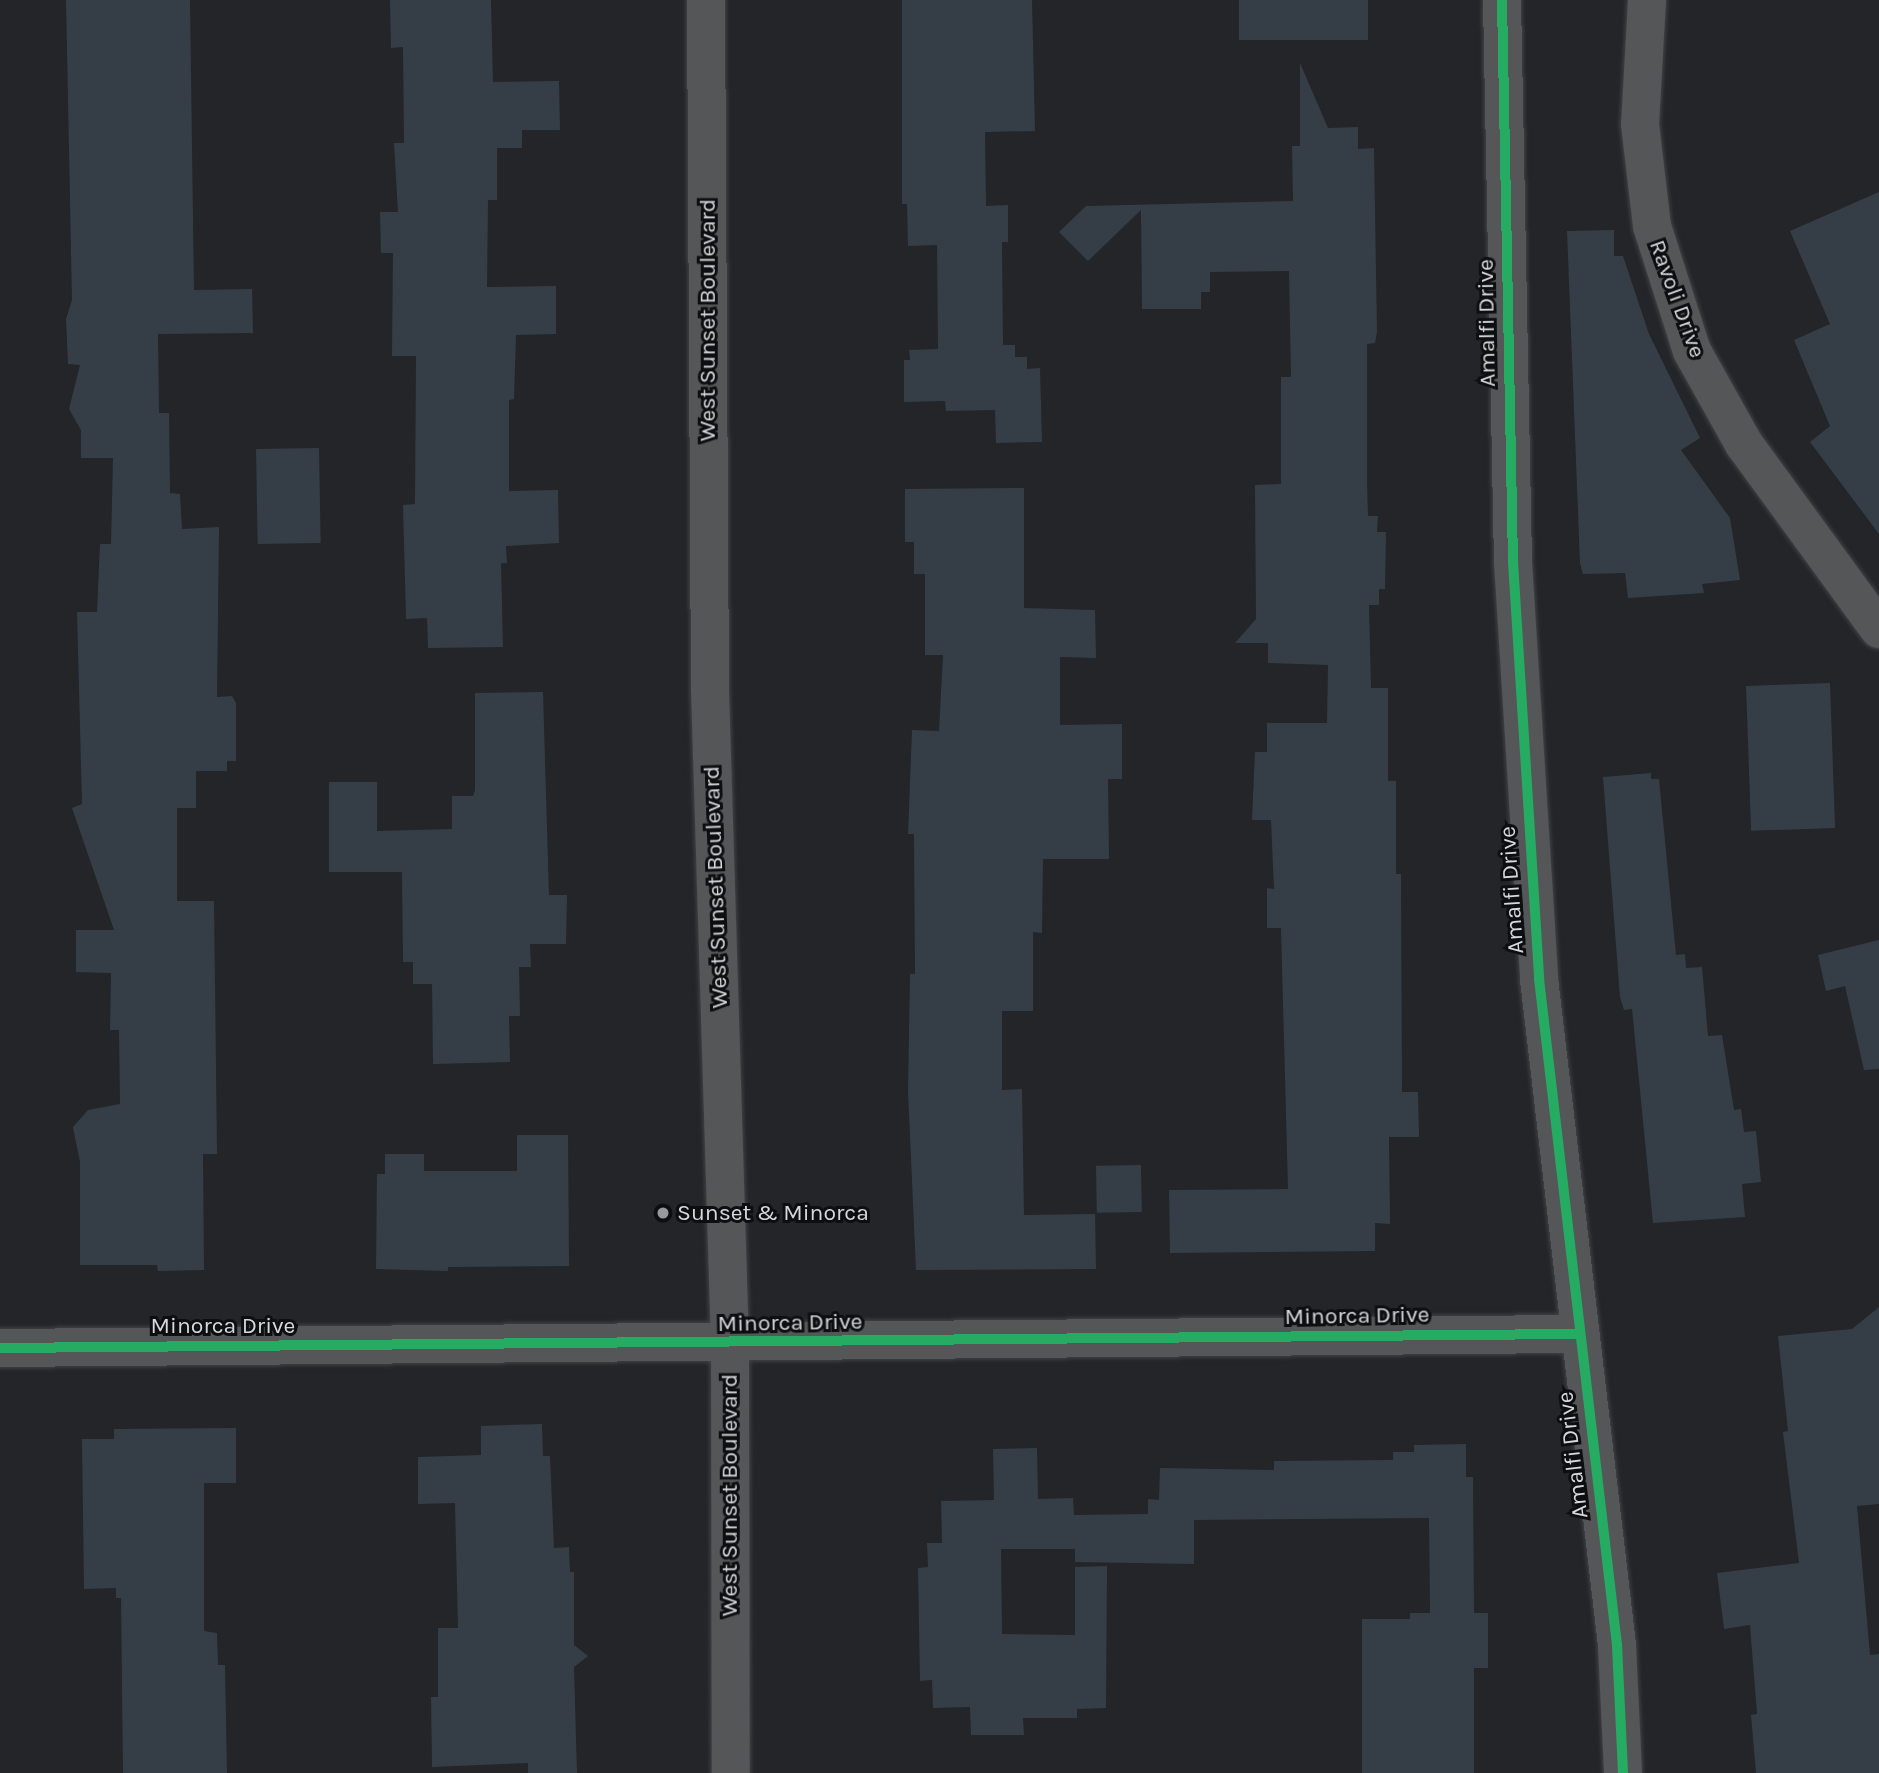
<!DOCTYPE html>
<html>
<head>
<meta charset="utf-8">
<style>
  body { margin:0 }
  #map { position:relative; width:1879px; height:1773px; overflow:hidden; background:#232528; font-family:Karla,sans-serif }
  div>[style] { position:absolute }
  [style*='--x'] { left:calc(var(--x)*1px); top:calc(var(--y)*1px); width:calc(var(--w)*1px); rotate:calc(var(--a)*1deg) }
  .building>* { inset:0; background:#353e47; transform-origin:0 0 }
  .roads { filter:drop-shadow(0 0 2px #414245) drop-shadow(0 0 2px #414245) }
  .street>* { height:38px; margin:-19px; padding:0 19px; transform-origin:19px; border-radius:19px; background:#555658 }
  .secondary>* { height:38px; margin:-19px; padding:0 19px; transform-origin:19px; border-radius:19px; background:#555658 }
  .cycleway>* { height:10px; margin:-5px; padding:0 5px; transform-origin:5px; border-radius:5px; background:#26ab63 }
  .dots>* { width:19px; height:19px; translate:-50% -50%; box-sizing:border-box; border:4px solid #0d0e10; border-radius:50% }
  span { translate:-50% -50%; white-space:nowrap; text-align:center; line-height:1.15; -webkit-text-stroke:6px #0d0e10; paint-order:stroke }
  .street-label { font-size:23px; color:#d6d9db }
  .poi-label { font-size:23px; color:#d6d9db }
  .left { translate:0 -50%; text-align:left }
</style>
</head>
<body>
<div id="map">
  <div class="building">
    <div style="clip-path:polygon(66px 0,190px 0,194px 290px,252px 289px,253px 333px,158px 334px,159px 413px,169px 413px,170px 493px,180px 494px,182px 529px,219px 527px,217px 697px,232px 696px,236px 703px,236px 761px,227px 761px,227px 771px,196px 771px,196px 808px,177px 808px,177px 901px,214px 901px,217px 1154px,203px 1154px,204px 1270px,158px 1271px,157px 1265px,80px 1265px,80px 1162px,73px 1127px,88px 1110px,120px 1104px,119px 1030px,110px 1030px,111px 973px,76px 972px,76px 930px,114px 930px,72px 808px,82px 804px,77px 612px,97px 612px,100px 544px,111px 544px,113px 458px,81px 458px,81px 430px,69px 409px,80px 365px,68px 364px,66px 319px,72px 300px)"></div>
    <div style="clip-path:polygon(390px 0,491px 0,493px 82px,559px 81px,560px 130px,522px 130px,522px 148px,497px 148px,497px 200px,488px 200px,487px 287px,556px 286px,556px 334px,516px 335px,514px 399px,509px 400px,509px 491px,558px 490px,559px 543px,506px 546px,507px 563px,501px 563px,503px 647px,428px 648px,427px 618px,406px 619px,403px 505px,415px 504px,416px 356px,392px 356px,393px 253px,381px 253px,380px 212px,398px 212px,394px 143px,404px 143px,403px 47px,391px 48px)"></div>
    <div style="clip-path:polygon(902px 0,1032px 0,1035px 131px,985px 132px,986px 206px,1008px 205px,1008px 242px,1002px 242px,1003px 345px,1015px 345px,1015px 357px,1027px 357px,1027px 369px,1040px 368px,1042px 442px,996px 443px,995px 410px,946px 411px,945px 401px,904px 402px,904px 360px,910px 360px,909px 350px,938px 349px,937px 245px,908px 246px,907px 204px,902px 204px)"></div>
    <div style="left:1239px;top:0;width:129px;height:40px"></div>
    <div style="clip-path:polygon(1300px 63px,1328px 128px,1358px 127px,1358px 149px,1374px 148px,1377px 332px,1375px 343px,1367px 344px,1367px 484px,1368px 516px,1378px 516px,1377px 532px,1386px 532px,1385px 589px,1379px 589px,1379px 605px,1369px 605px,1371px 688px,1388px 688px,1388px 781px,1396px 781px,1396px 874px,1401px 874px,1402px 1092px,1418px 1092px,1419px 1137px,1389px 1137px,1390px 1224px,1375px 1223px,1375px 1251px,1170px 1253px,1169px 1190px,1288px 1189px,1281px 928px,1267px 928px,1267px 888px,1274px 889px,1271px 820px,1252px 820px,1255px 752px,1267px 752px,1267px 723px,1327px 723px,1328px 665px,1268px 663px,1268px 643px,1235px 643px,1256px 619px,1255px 485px,1281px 484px,1281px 377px,1291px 377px,1289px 271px,1210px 272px,1210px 292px,1201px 292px,1201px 309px,1142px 309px,1141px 210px,1088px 261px,1059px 232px,1086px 206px,1293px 201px,1292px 146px,1300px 146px)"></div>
    <div style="clip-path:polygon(1879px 192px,1879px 534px,1810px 442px,1830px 426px,1794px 340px,1830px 324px,1790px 231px)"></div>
    <div style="clip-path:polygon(1614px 230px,1614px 256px,1623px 256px,1649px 334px,1700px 438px,1681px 450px,1730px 518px,1740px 580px,1702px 584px,1704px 593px,1628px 598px,1625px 573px,1583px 574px,1580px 563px,1567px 231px)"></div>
    <div style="left:319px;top:448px;width:95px;height:63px;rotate:89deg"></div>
    <div style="clip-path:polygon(1024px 488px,1024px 608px,1095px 610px,1096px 658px,1060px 657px,1060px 725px,1122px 724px,1122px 779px,1108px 779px,1109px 859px,1043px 859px,1042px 933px,1033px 932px,1033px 1011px,1002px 1011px,1002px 1090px,1022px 1089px,1024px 1215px,1095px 1214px,1096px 1269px,916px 1270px,908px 1091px,910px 974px,915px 974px,914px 834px,908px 834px,912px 730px,939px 731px,943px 655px,925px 655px,925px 574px,914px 574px,914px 542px,905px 542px,905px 489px)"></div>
    <div style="left:1830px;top:683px;width:145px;height:84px;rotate:88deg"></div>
    <div style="clip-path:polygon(543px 692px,549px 895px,567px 895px,566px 944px,530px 944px,531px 967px,519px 967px,520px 1016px,509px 1016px,510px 1062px,433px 1064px,432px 984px,413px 984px,413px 962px,403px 962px,402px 872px,329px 872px,329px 782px,377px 782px,377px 831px,452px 829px,452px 796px,473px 796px,475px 790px,475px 693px)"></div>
    <div style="clip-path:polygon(1651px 773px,1651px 779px,1659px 779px,1676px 955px,1685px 954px,1686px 968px,1702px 967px,1708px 1036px,1722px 1035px,1734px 1110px,1741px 1109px,1744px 1132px,1756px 1131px,1761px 1182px,1742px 1184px,1745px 1217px,1653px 1223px,1632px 1009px,1624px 1010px,1620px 997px,1603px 777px)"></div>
    <div style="clip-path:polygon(1879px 940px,1879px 1069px,1864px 1070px,1845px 986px,1826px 991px,1818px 955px)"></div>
    <div style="clip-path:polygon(517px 1135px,568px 1135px,569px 1266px,448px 1267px,448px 1271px,376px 1269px,377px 1174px,385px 1174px,385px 1154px,424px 1154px,424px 1171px,517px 1171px)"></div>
    <div style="left:1141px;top:1165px;width:47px;height:45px;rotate:89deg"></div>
    <div style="clip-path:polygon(1879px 1307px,1879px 1504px,1857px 1506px,1870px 1655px,1879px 1654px,1879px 1773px,1756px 1773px,1751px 1715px,1757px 1714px,1750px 1625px,1724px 1629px,1717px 1573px,1799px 1563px,1783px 1432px,1788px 1431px,1778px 1336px,1852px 1329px)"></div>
    <div style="clip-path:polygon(542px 1424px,543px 1456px,550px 1456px,554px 1548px,569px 1547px,570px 1572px,574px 1572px,574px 1645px,588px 1656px,574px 1667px,577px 1773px,528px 1773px,528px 1763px,432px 1767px,431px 1697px,438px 1697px,438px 1628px,458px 1628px,455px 1503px,418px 1504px,418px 1457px,481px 1455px,481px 1426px)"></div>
    <div style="clip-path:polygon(236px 1428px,236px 1483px,204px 1483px,204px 1631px,217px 1633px,218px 1665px,225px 1665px,227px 1773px,123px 1773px,121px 1598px,116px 1598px,116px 1588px,84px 1589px,82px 1439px,114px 1439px,114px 1429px)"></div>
    <div style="clip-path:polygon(1466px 1444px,1466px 1477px,1473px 1477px,1474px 1613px,1488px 1613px,1488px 1668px,1474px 1668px,1474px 1773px,1362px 1773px,1362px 1619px,1410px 1619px,1410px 1613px,1430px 1613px,1429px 1518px,1194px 1520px,1194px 1564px,1075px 1562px,1075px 1549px,1001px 1549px,1002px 1634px,1075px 1635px,1075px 1567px,1107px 1566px,1106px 1708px,1077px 1709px,1077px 1718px,1023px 1718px,1024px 1735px,971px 1735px,970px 1707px,933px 1708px,932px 1680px,920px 1681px,918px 1568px,928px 1567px,927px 1543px,942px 1543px,941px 1501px,994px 1500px,993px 1449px,1037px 1448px,1038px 1499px,1073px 1498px,1074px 1515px,1148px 1514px,1148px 1499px,1159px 1500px,1160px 1468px,1274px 1470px,1274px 1461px,1393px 1460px,1393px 1452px,1414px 1452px,1414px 1445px)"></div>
  </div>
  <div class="roads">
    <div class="street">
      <div style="--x:1502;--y:0;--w:562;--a:88.88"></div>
      <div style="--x:1513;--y:562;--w:418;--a:86.4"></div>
      <div style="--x:1539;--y:979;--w:671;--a:83.32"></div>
      <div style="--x:1617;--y:1645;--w:128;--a:87.3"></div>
      <div style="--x:1647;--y:0;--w:124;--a:93.2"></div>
      <div style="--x:1640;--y:124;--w:103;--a:83.3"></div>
      <div style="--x:1652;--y:226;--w:131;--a:72.3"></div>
      <div style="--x:1692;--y:351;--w:107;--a:60.8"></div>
      <div style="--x:1744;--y:444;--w:229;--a:53.9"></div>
      <div style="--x:0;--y:1348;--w:1580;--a:-0.51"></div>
    </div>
    <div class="secondary">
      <div style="--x:706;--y:0;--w:690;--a:89.67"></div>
      <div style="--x:710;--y:690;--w:655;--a:88.25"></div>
      <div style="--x:730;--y:1345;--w:428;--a:89.9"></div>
    </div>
  </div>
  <div class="cycleway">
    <div style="--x:1502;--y:0;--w:562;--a:88.88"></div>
    <div style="--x:1513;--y:562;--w:418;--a:86.4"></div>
    <div style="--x:1539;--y:979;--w:671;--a:83.32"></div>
    <div style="--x:1617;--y:1645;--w:128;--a:87.3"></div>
    <div style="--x:0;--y:1348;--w:1580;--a:-0.51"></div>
  </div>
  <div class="dots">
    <div style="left:663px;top:1213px;background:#979a9c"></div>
  </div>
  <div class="street-label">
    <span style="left:1677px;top:299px;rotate:70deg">Ravoli Drive</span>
    <span style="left:708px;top:320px;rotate:-90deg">West Sunset Boulevard</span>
    <span style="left:1487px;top:323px;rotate:-91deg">Amalfi Drive</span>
    <span style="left:716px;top:887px;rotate:-92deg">West Sunset Boulevard</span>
    <span style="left:1512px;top:890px;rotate:-94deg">Amalfi Drive</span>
    <span style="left:1357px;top:1316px;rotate:-1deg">Minorca Drive</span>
    <span style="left:790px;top:1323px;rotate:-1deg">Minorca Drive</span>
    <span style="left:223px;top:1326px">Minorca Drive</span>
    <span style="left:1573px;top:1455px;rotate:-97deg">Amalfi Drive</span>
    <span style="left:730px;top:1495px;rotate:-90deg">West Sunset Boulevard</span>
  </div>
  <div class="poi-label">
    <span class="left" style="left:677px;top:1213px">Sunset &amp; Minorca</span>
  </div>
</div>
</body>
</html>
